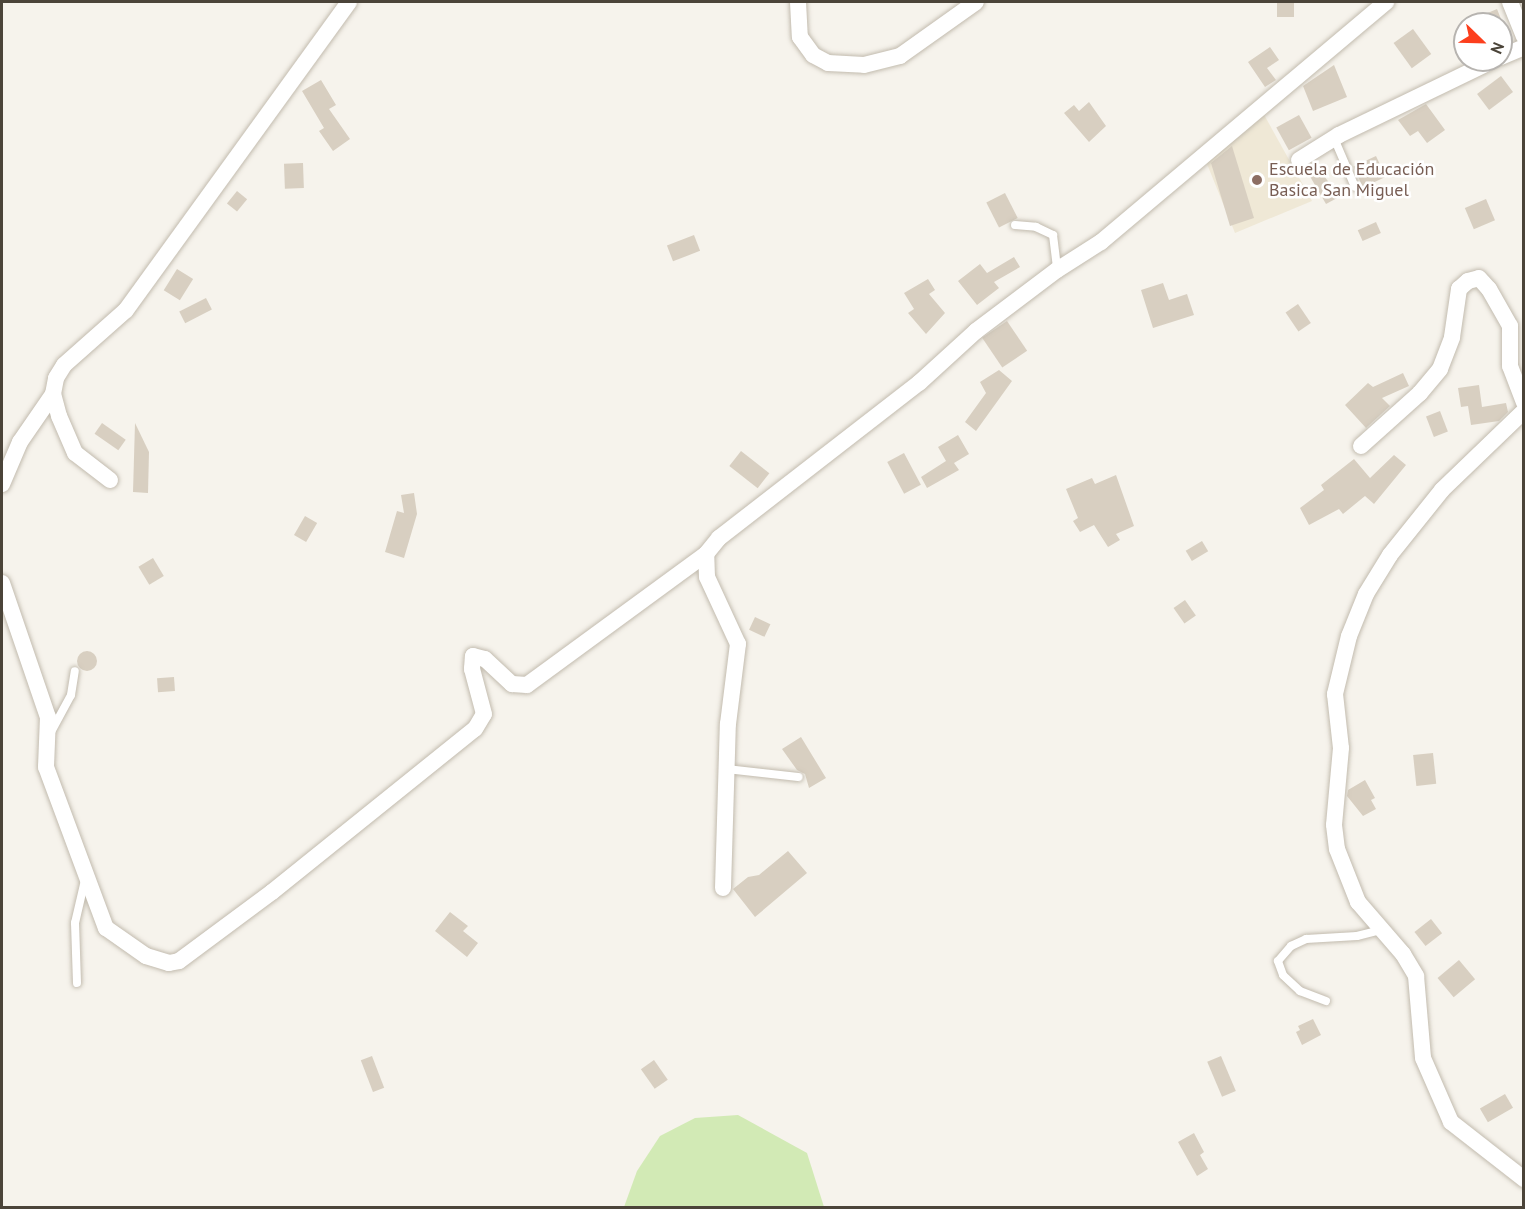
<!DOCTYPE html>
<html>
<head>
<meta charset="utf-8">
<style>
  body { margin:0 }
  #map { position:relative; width:1525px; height:1209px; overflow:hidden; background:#f6f3ec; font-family:"PT Sans",sans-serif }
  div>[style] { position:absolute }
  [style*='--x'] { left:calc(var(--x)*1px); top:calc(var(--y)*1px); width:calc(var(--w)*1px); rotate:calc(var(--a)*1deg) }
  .education>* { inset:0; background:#efe8d6 }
  .green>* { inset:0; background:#d2eab5 }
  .building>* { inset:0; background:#d8cfc1; transform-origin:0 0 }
  .round { border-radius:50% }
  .roads { filter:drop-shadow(0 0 2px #c2bbae) drop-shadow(0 0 2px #c2bbae) }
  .service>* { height:8px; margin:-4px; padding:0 4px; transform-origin:4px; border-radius:4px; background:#fff }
  .minor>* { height:16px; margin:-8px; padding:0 8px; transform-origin:8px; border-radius:8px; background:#fff }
  .dots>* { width:16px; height:16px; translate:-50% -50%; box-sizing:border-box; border:3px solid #fff; border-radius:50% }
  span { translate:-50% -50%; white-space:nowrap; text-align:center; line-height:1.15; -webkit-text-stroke:5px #fff; paint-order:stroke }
  .education-label { font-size:18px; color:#785e54 }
  .left { translate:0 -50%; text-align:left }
  .frame { position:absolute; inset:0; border:3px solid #4b4439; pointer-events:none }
  .north { position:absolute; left:1453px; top:12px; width:60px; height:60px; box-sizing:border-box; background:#fff; border:2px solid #b7b4b0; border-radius:50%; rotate:113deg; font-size:16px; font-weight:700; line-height:24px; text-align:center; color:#4b4439 }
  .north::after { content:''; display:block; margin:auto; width:21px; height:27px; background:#fc3f1d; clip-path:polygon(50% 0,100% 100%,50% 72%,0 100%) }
</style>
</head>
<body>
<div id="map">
  <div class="education">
    <div style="clip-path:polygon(1262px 111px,1312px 201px,1235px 233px,1205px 159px)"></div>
  </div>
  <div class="green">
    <div style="clip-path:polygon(738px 1115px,807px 1153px,824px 1207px,624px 1207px,637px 1171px,660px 1136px,695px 1118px)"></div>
  </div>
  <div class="building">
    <div style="left:1277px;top:2px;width:17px;height:15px"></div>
    <div style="clip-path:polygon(1497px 9px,1503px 24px,1462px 24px)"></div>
    <div style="left:1413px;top:29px;width:31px;height:24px;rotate:54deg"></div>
    <div style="clip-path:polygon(1270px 47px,1279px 60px,1267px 68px,1276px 80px,1265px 87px,1248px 62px)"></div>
    <div style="clip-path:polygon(1334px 65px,1347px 97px,1313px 111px,1303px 86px)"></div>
    <div style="left:1501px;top:76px;width:20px;height:30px;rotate:53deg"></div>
    <div style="clip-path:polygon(321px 80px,336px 105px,329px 109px,350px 139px,333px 151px,319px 131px,324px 128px,302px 91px)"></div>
    <div style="clip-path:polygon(1089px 102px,1106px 126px,1089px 142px,1064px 113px,1074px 105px,1079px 111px)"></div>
    <div style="clip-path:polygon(1426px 104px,1445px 130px,1427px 143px,1418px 131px,1410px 136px,1398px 120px)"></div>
    <div style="left:1299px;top:115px;width:26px;height:26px;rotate:61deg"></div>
    <div style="clip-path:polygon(1232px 146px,1254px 218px,1230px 226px,1211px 163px)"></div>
    <div style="left:1376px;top:156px;width:23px;height:25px;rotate:65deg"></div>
    <div style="left:303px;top:163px;width:25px;height:19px;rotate:88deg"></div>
    <div style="clip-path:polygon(1318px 167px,1339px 197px,1326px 204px,1308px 173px)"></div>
    <div style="left:237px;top:191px;width:13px;height:16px;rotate:39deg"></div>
    <div style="left:1005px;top:193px;width:28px;height:21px;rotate:63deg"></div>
    <div style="left:1486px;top:199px;width:23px;height:23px;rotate:67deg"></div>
    <div style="left:1376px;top:222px;width:12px;height:20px;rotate:66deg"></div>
    <div style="left:694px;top:235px;width:17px;height:29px;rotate:69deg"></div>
    <div style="clip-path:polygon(1014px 257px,1020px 267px,994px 282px,999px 288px,977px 305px,958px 281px,980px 264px,987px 273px)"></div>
    <div style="left:177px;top:269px;width:19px;height:25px;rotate:32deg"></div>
    <div style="clip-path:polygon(928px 279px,935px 290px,929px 294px,945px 313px,926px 334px,908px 313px,914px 309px,904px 293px)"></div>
    <div style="clip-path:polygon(1163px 283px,1169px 300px,1187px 294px,1194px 315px,1153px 328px,1141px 290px)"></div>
    <div style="left:206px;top:298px;width:13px;height:30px;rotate:63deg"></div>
    <div style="left:1298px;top:304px;width:23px;height:15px;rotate:56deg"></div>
    <div style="left:1007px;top:321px;width:36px;height:30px;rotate:56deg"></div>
    <div style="clip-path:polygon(999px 370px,1012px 381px,976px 431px,965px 422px,986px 393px,980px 382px)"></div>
    <div style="clip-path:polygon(1403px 373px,1409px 386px,1382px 398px,1390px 406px,1366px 428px,1345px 405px,1368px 383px,1373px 387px)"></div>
    <div style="clip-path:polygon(1479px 385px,1482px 407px,1506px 403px,1508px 412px,1499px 421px,1471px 425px,1468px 406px,1461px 407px,1458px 388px)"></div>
    <div style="left:1440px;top:411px;width:22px;height:15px;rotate:69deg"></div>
    <div style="left:102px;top:423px;width:29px;height:13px;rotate:35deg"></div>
    <div style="clip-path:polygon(135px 423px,149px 452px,148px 493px,133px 492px)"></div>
    <div style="clip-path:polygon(958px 435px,969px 454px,954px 463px,959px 470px,927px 488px,921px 477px,946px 461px,938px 447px)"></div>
    <div style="left:741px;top:451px;width:36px;height:19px;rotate:38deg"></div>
    <div style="left:904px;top:453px;width:36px;height:19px;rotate:62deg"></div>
    <div style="clip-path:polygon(1394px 455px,1406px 465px,1374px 504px,1365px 496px,1343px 514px,1339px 509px,1309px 525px,1300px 508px,1324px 490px,1321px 485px,1354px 459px,1370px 478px)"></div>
    <div style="clip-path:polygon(1116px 475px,1134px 526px,1116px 534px,1120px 540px,1108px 547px,1094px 525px,1080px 532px,1073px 521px,1078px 518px,1066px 489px,1092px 478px,1095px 484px)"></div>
    <div style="clip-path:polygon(414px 493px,417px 514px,404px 558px,385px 552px,397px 511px,404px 513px,401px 495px)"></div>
    <div style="left:305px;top:516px;width:14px;height:22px;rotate:30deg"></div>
    <div style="left:1202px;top:541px;width:12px;height:19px;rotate:59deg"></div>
    <div style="left:153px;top:558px;width:21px;height:17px;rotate:59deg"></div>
    <div style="left:1185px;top:600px;width:19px;height:14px;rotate:55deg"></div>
    <div style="left:755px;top:617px;width:17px;height:14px;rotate:25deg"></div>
    <div class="round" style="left:77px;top:651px;width:20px;height:20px"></div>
    <div style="left:174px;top:677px;width:14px;height:17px;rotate:86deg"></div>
    <div style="clip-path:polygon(801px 737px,826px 778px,809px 788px,805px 774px,797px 770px,782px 749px)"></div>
    <div style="left:1433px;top:753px;width:31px;height:20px;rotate:84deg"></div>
    <div style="clip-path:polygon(1365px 780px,1375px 798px,1371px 800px,1376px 809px,1363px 816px,1347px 796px,1348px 790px)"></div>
    <div style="clip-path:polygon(788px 851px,807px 873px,755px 917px,733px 889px,748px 877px,759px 875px)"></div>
    <div style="clip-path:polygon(450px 912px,468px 926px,463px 931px,478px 943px,467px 957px,435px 931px)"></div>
    <div style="left:1431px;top:919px;width:18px;height:21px;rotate:52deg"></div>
    <div style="left:1459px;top:960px;width:25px;height:28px;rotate:50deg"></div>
    <div style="clip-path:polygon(1313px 1019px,1321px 1035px,1302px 1045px,1296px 1032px,1300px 1030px,1298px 1026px)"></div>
    <div style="left:372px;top:1056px;width:34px;height:12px;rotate:69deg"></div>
    <div style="left:1221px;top:1056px;width:38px;height:15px;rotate:67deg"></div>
    <div style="left:654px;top:1060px;width:24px;height:16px;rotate:55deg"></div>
    <div style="left:1505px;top:1094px;width:16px;height:29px;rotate:60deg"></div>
    <div style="clip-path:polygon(1194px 1133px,1204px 1152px,1200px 1155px,1208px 1169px,1197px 1176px,1178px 1142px)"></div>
  </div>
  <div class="roads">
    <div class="service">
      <div style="--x:1334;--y:138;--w:53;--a:66.8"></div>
      <div style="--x:1015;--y:225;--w:21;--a:5"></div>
      <div style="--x:1036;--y:227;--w:19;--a:25"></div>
      <div style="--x:1053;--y:235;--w:35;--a:83"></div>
      <div style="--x:51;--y:732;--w:42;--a:-61.6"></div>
      <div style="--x:71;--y:695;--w:24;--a:-81"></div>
      <div style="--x:726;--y:769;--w:73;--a:6.3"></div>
      <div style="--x:77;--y:983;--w:60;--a:-91.9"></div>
      <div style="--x:75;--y:923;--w:44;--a:-76.9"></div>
      <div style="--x:1326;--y:1001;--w:28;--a:-159"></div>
      <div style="--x:1300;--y:991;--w:23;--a:-137"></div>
      <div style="--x:1283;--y:975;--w:15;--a:-110"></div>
      <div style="--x:1278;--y:961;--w:20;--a:-49"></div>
      <div style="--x:1291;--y:946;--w:17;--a:-25"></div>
      <div style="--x:1306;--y:939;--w:51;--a:-3.4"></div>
      <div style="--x:1357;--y:936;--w:25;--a:-14"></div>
    </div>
    <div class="minor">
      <div style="--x:798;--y:2;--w:35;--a:87"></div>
      <div style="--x:800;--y:37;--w:22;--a:54"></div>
      <div style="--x:813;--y:55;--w:17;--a:28"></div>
      <div style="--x:828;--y:63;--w:36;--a:3"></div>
      <div style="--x:864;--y:65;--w:37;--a:-14"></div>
      <div style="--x:900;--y:56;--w:93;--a:-35.4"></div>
      <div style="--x:1510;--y:2;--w:37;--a:68"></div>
      <div style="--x:1501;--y:57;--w:25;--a:-23"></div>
      <div style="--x:1299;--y:160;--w:47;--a:-32"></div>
      <div style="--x:1339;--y:135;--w:172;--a:-25.8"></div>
      <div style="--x:1524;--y:411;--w:114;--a:136.1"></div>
      <div style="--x:1442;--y:490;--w:83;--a:128.7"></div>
      <div style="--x:1390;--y:555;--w:46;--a:121.6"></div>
      <div style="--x:1366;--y:594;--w:45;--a:112"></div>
      <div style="--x:1349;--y:636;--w:60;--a:103.6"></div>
      <div style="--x:1335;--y:694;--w:54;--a:83.7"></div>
      <div style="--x:1341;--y:748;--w:77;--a:95.2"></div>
      <div style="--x:1334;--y:825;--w:24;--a:83"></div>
      <div style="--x:1337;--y:849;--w:57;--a:68.4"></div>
      <div style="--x:1358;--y:902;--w:69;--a:49.1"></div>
      <div style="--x:1403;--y:954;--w:26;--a:59"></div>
      <div style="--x:1416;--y:976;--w:82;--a:85.1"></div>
      <div style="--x:1423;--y:1058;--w:70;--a:66.4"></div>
      <div style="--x:1451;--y:1122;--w:93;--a:38"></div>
      <div style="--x:1361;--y:446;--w:79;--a:-41.9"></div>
      <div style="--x:1420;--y:393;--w:31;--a:-50"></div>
      <div style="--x:1440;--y:369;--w:34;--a:-69"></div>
      <div style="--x:1452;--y:337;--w:49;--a:-81.7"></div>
      <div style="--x:1459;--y:289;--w:12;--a:-42"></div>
      <div style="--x:1468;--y:281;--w:11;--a:-15"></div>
      <div style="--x:1479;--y:278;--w:15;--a:48"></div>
      <div style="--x:1489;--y:289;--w:43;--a:60.4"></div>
      <div style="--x:1510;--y:326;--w:40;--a:90"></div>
      <div style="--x:1510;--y:366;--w:39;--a:69"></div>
      <div style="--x:110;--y:480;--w:44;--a:-142.4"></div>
      <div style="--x:75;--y:453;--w:40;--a:-113.4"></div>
      <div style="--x:59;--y:416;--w:23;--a:-105"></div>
      <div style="--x:53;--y:394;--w:16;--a:-79"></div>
      <div style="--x:56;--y:378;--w:15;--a:-58"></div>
      <div style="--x:64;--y:365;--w:83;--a:-41.6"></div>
      <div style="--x:126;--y:310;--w:380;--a:-54.1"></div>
      <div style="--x:2;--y:484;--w:46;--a:-66.8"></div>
      <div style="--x:20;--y:442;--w:58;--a:-55.5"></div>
      <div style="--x:2;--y:583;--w:142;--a:71.1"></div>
      <div style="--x:48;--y:717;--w:50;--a:92.3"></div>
      <div style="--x:46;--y:767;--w:172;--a:69.6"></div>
      <div style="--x:106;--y:928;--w:49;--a:35"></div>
      <div style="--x:146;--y:956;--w:24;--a:17"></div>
      <div style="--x:169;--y:963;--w:10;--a:-11"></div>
      <div style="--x:179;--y:961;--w:116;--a:-36.6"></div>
      <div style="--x:272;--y:892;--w:260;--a:-38.8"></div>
      <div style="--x:475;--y:729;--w:17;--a:-59"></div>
      <div style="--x:484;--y:714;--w:47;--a:-104.9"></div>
      <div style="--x:472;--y:669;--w:13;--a:-86"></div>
      <div style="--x:473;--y:656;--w:12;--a:14"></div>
      <div style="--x:485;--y:659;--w:37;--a:43"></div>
      <div style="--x:512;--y:684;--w:15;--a:4"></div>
      <div style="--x:527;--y:685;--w:222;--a:-36.2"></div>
      <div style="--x:723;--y:888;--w:164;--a:-88.3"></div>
      <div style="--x:728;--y:724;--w:81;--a:-82.9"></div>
      <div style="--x:738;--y:644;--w:74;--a:-114.8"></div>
      <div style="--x:707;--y:577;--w:23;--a:-92"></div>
      <div style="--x:706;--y:554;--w:21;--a:-51"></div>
      <div style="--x:719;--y:538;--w:253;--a:-37.8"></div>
      <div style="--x:919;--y:383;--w:77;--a:-42.4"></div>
      <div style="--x:976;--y:331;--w:101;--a:-37"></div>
      <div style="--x:1057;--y:270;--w:52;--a:-32.5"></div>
      <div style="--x:1101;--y:242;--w:373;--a:-40.1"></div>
    </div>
  </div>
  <div class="dots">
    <div style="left:1257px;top:180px;background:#8d6e63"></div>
  </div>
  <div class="education-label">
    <span class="left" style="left:1269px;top:180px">Escuela de Educación<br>Basica San Miguel</span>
  </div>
  <div class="frame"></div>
  <div class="north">N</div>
</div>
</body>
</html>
